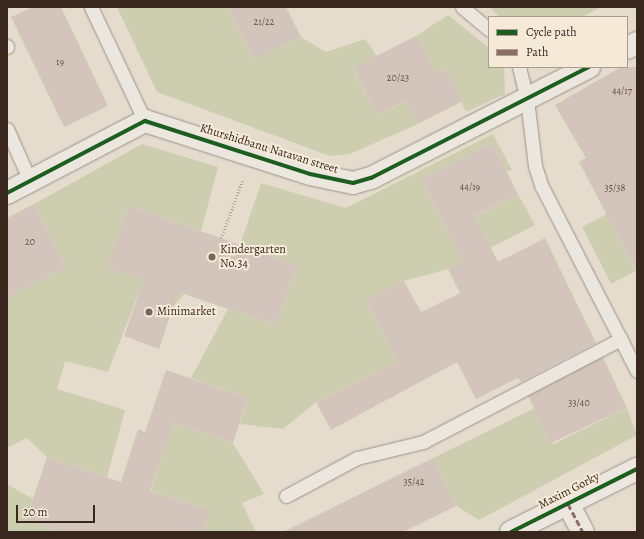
<!DOCTYPE html>
<html>
<head>
<meta charset="utf-8">
<style>
  body { margin:0 }
  #map { position:relative; width:644px; height:539px; overflow:hidden; background:#e6dcce; font-family:Alegreya,serif }
  div>[style] { position:absolute }
  [style*='--x'] { left:calc(var(--x)*1px); top:calc(var(--y)*1px); width:calc(var(--w)*1px); rotate:calc(var(--a)*1deg) }
  .green>* { inset:0; background:#ccceaf; transform-origin:0 0 }
  .building>* { inset:0; background:#d4c5bc; transform-origin:0 0 }
  .path>* { height:2.5px; margin-top:-1.25px; transform-origin:0; background:repeating-linear-gradient(90deg,#aba69f 0 1px,transparent 0 3px) }
  .roads { filter:drop-shadow(0 0 1px #9b9289) drop-shadow(0 0 1px #9b9289) }
  .lane>* { height:13px; margin:-6.5px; padding:0 6.5px; transform-origin:6.5px; border-radius:6.5px; background:#ebe6de }
  .street>* { height:22px; margin:-11px; padding:0 11px; transform-origin:11px; border-radius:11px; background:#ebe6de }
  .quiet>* { height:3px; margin-top:-1.5px; transform-origin:0; background:repeating-linear-gradient(90deg,#8d6e63 0 6px,transparent 0 9px) }
  .cycleway>* { height:4px; margin:-2px; padding:0 2px; transform-origin:2px; border-radius:2px; background:#1b5e20 }
  .dots>* { width:11px; height:11px; translate:-50% -50%; box-sizing:border-box; border:2px solid #f5ead8; border-radius:50% }
  span { translate:-50% -50%; white-space:nowrap; text-align:center; line-height:1.15; -webkit-text-stroke:4px #f5ead8; paint-order:stroke }
  .number-label { font-size:10px; color:#604e46 }
  .number-label span { -webkit-text-stroke-width:0 }
  .street-label { font-size:12px; color:#39271e }
  .poi-label { font-size:12px; color:#39271e }
  .left { translate:0 -50%; text-align:left }
  .frame { position:absolute; inset:0; border:8px solid #39271e; pointer-events:none }
  .legend { position:absolute; left:488px; top:16px; width:140px; height:52px; box-sizing:border-box; background:#f5ead8; border:1px solid #aa9c8e; margin:0; padding:5px 7px; list-style:none; font-size:12px; color:#39271e }
  .legend li { display:flex; align-items:center; gap:8px; height:20px }
  .legend b { width:20px; border:1px solid #aa9c8e }
  .scale { position:absolute; left:16px; top:505px; width:79px; height:18px; box-sizing:border-box; border:2px solid #39271e; border-top:0; padding-left:5px; font-size:12px; line-height:14px; white-space:nowrap; color:#39271e; -webkit-text-stroke:3px #f5ead8; paint-order:stroke }
</style>
</head>
<body>
<div id="map">
  <div class="green">
    <div style="clip-path:polygon(117px 7px,228px 7px,254px 60px,301px 37px,326px 52px,365px 39px,377px 56px,353px 69px,377px 115px,407px 101px,418px 124px,350px 154px,330px 156px,157px 92px)"></div>
    <div style="clip-path:polygon(490px 7px,601px 7px,582px 17px,499px 17px)"></div>
    <div style="clip-path:polygon(448px 15px,489px 48px,489px 67px,504px 67px,505px 94px,466px 112px,446px 68px,435px 73px,416px 36px)"></div>
    <div style="clip-path:polygon(493px 134px,512px 170px,506px 171px,492px 143px,421px 180px,447px 231px,518px 194px,535px 225px,448px 269px,404px 281px,366px 301px,407px 378px,392px 399px,378px 371px,316px 402px,283px 429px,240px 424px,248px 398px,191px 378px,228px 309px,276px 325px,297px 265px,240px 245px,261px 183px,346px 208px)"></div>
    <div style="clip-path:polygon(142px 144px,218px 167px,201px 231px,129px 206px,108px 267px,184px 294px,173px 307px,138px 295px,108px 372px,65px 361px,57px 389px,125px 410px,107px 477px,47px 457px,27px 438px,7px 448px,7px 298px,66px 267px,34px 204px)"></div>
    <div style="left:607px;top:214px;width:64px;height:28px;rotate:63deg"></div>
    <div style="clip-path:polygon(535px 408px,553px 444px,627px 408px,637px 435px,479px 520px,456px 506px,433px 458px)"></div>
    <div style="clip-path:polygon(172px 423px,233px 443px,264px 494px,242px 503px,256px 532px,203px 532px,210px 511px,151px 491px)"></div>
    <div style="clip-path:polygon(7px 484px,33px 499px,26px 520px,63px 532px,7px 532px)"></div>
  </div>
  <div class="building">
    <div style="clip-path:polygon(33px 7px,61px 7px,108px 106px,64px 127px,11px 17px)"></div>
    <div style="clip-path:polygon(228px 7px,286px 7px,301px 37px,254px 60px)"></div>
    <div style="clip-path:polygon(416px 36px,435px 73px,446px 68px,463px 101px,418px 124px,406px 101px,377px 115px,353px 68px)"></div>
    <div style="clip-path:polygon(621px 67px,637px 67px,637px 272px,579px 162px,586px 158px,555px 105px)"></div>
    <div style="clip-path:polygon(492px 143px,518px 194px,475px 216px,498px 262px,545px 238px,596px 343px,521px 382px,518px 378px,476px 399px,457px 362px,331px 430px,316px 402px,398px 361px,366px 301px,404px 281px,421px 312px,460px 293px,448px 269px,463px 261px,421px 180px)"></div>
    <div style="clip-path:polygon(34px 204px,66px 267px,7px 298px,7px 218px)"></div>
    <div style="clip-path:polygon(129px 206px,297px 265px,276px 325px,178px 292px,159px 349px,124px 336px,144px 280px,107px 267px)"></div>
    <div style="left:603px;top:357px;width:56px;height:84px;rotate:65deg"></div>
    <div style="clip-path:polygon(166px 370px,248px 398px,233px 443px,173px 423px,150px 491px,210px 511px,203px 532px,63px 532px,26px 520px,47px 457px,121px 482px,138px 429px,145px 432px)"></div>
    <div style="clip-path:polygon(433px 458px,456px 506px,403px 532px,283px 532px)"></div>
  </div>
  <div class="path">
    <div style="--x:221;--y:238;--w:63;--a:-69.6"></div>
  </div>
  <div class="roads">
    <div class="lane">
      <div style="--x:91;--y:7;--w:126;--a:64.7"></div>
      <div style="--x:462;--y:7;--w:35;--a:40"></div>
      <div style="--x:7;--y:47;--w:1;--a:-90"></div>
      <div style="--x:519;--y:67;--w:33;--a:76"></div>
      <div style="--x:527;--y:99;--w:67;--a:83.2"></div>
      <div style="--x:535;--y:166;--w:22;--a:72"></div>
      <div style="--x:542;--y:187;--w:207;--a:62.7"></div>
      <div style="--x:7;--y:129;--w:57;--a:66.1"></div>
      <div style="--x:286;--y:496;--w:81;--a:-28.2"></div>
      <div style="--x:357;--y:458;--w:68;--a:-13.6"></div>
      <div style="--x:423;--y:442;--w:223;--a:-27.5"></div>
    </div>
    <div class="street">
      <div style="--x:627;--y:48;--w:11;--a:-27"></div>
      <div style="--x:7;--y:193;--w:156;--a:-27.6"></div>
      <div style="--x:145;--y:121;--w:173;--a:17.8"></div>
      <div style="--x:310;--y:174;--w:44;--a:11.8"></div>
      <div style="--x:353;--y:183;--w:19;--a:-16"></div>
      <div style="--x:371;--y:178;--w:245;--a:-27"></div>
      <div style="--x:568;--y:504;--w:32;--a:62"></div>
      <div style="--x:511;--y:532;--w:141;--a:-26.6"></div>
    </div>
  </div>
  <div class="quiet">
    <div style="--x:568;--y:504;--w:32;--a:62"></div>
  </div>
  <div class="cycleway">
    <div style="--x:7;--y:193;--w:156;--a:-27.6"></div>
    <div style="--x:145;--y:121;--w:173;--a:17.8"></div>
    <div style="--x:310;--y:174;--w:44;--a:11.8"></div>
    <div style="--x:353;--y:183;--w:19;--a:-16"></div>
    <div style="--x:371;--y:178;--w:245;--a:-27"></div>
    <div style="--x:511;--y:532;--w:141;--a:-26.6"></div>
  </div>
  <div class="dots">
    <div style="left:212px;top:257px;background:#76665c"></div>
    <div style="left:149px;top:312px;background:#76665c"></div>
  </div>
  <div class="number-label">
    <span style="left:264px;top:22px">21/22</span>
    <span style="left:60px;top:62px">19</span>
    <span style="left:398px;top:78px">20/23</span>
    <span style="left:622px;top:91px">44/17</span>
    <span style="left:470px;top:187px">44/19</span>
    <span style="left:615px;top:188px">35/38</span>
    <span style="left:30px;top:242px">20</span>
    <span style="left:579px;top:403px">33/40</span>
    <span style="left:414px;top:482px">35/42</span>
  </div>
  <div class="street-label">
    <span style="left:269px;top:149px;rotate:17deg">Khurshidbanu Natavan street</span>
    <span style="left:569px;top:491px;rotate:-27deg">Maxim Gorky</span>
  </div>
  <div class="poi-label">
    <span class="left" style="left:220px;top:257px">Kindergarten<br>No.34</span>
    <span class="left" style="left:157px;top:312px">Minimarket</span>
  </div>
  <div class="frame"></div>
  <ul class="legend">
  <li><b style="height:5px;background:#1b5e20"></b>Cycle path</li>
  <li><b style="height:5px;background:#8d6e63"></b>Path</li>
  </ul>
  <div class="scale">20 m</div>
</div>
</body>
</html>
